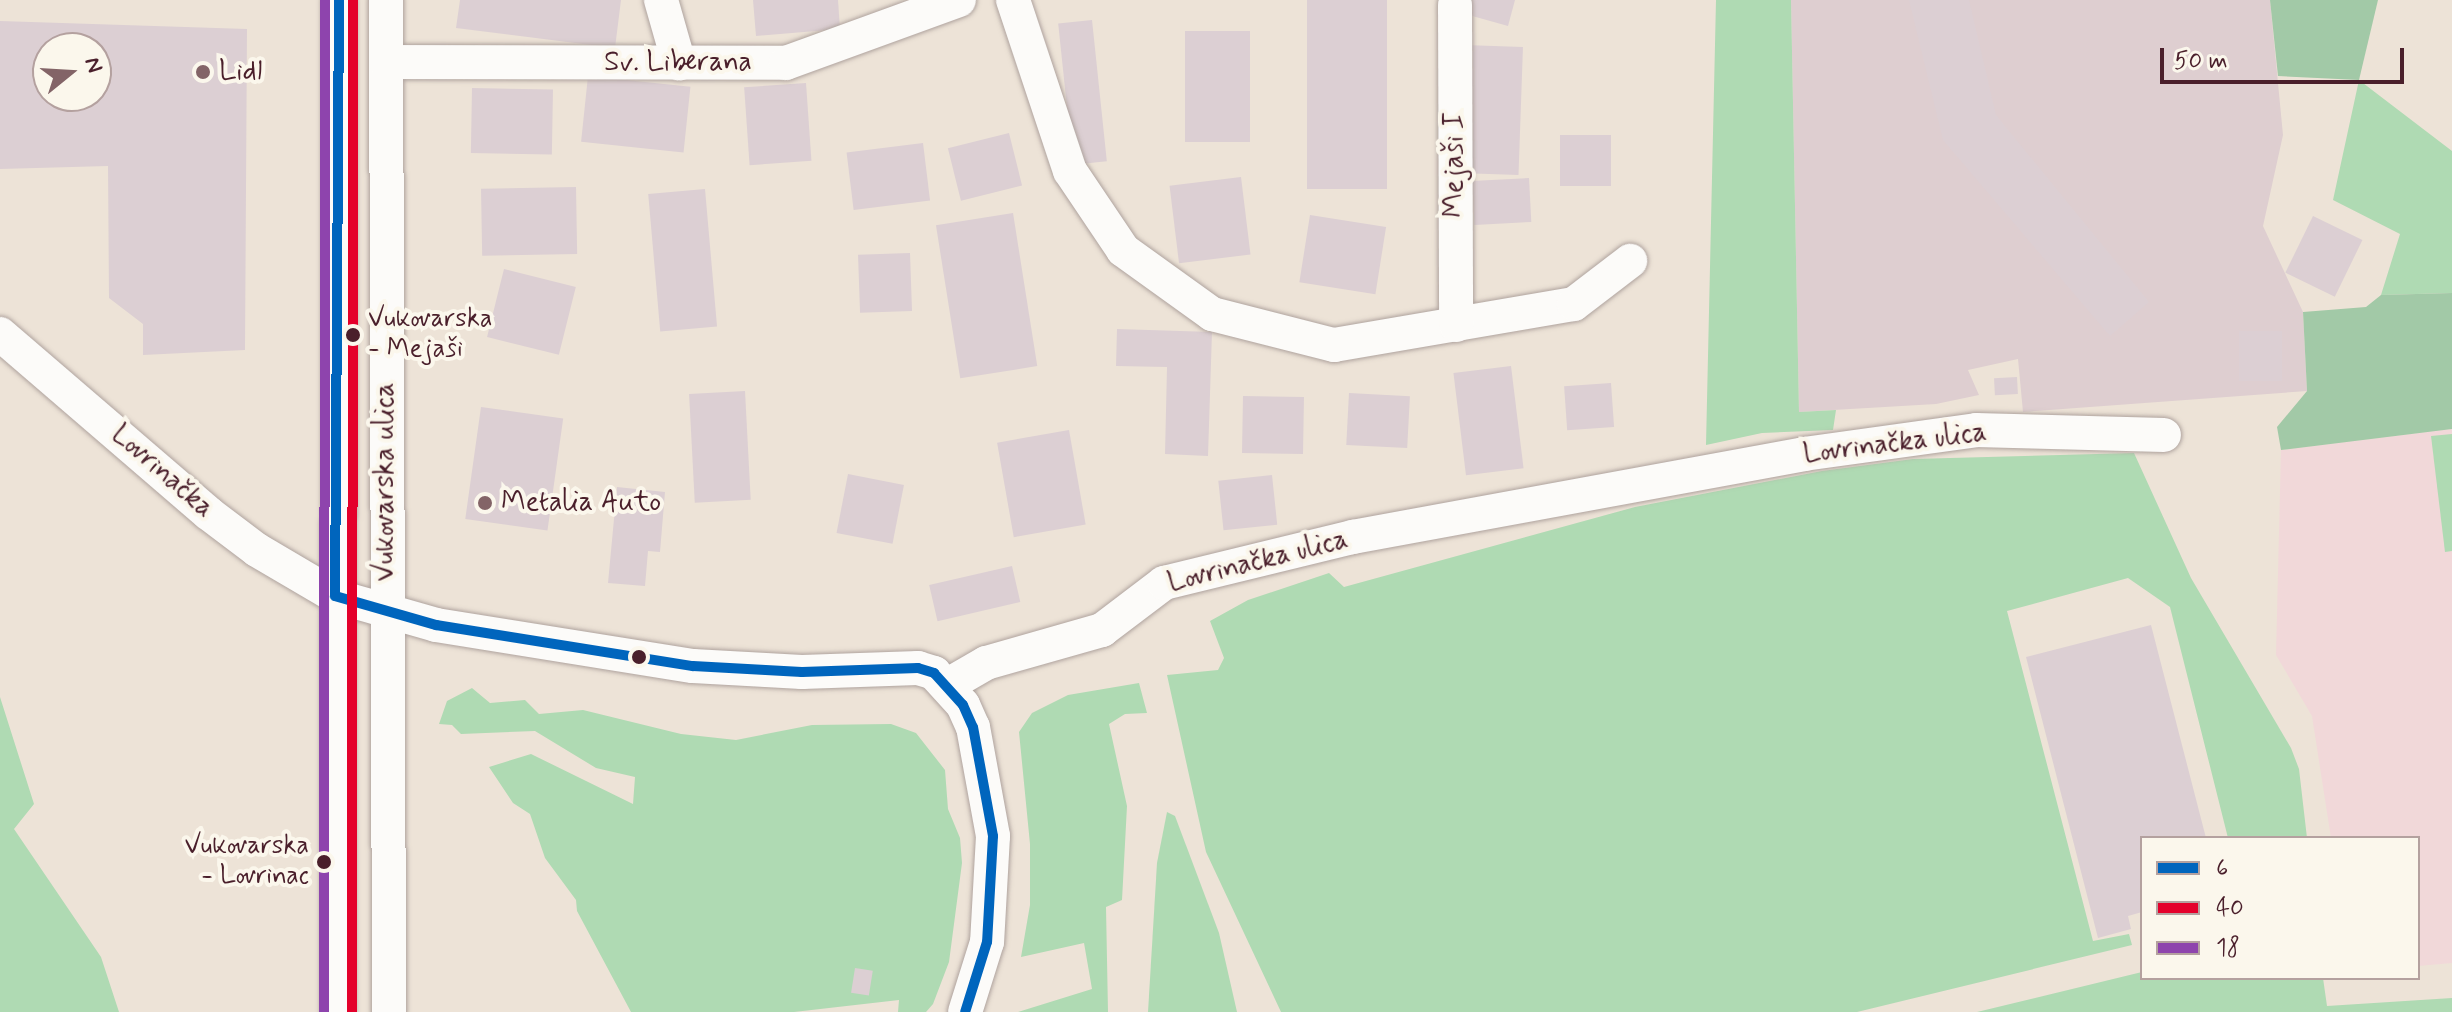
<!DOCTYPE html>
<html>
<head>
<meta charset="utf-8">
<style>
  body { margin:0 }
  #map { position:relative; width:2452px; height:1012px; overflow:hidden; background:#ede3d7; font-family:Mynerve,sans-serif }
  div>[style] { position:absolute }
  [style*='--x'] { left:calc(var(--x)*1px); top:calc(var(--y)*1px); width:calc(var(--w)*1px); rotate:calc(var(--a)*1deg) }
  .built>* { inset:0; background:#f1d8d9 }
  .industrial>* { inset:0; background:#deced0 }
  .green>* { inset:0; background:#afdab3 }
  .forest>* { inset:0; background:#a2c9a7 }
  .building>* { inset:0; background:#dccfd3; transform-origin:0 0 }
  .roads { filter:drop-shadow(0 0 2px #afa39e) drop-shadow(0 0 2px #afa39e) }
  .minor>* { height:34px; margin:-17px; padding:0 17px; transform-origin:17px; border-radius:17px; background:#fcfbf9 }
  .bus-1>* { height:10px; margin:-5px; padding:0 5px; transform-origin:5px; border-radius:5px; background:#0065bd }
  .bus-2>* { height:10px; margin:-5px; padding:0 5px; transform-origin:5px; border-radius:5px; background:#e4002b }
  .bus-3>* { height:10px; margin:-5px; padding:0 5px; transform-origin:5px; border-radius:5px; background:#8e44ad }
  .dots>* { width:22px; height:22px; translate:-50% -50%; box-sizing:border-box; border:4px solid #fbf7ec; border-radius:50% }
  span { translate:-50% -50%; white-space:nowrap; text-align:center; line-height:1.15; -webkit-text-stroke:8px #fbf7ec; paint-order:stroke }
  .bus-label { font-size:26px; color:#4a1f2b }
  .left { translate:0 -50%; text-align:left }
  .right { translate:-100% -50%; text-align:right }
  .street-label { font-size:28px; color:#4a1f2b }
  .poi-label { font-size:28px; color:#4a1f2b }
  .legend { position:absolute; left:2140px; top:836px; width:280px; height:144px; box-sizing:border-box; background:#fbf7ec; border:2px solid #b4a19f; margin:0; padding:10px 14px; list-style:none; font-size:24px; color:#4a1f2b }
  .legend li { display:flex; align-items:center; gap:16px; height:40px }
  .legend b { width:40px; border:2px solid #b4a19f }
  .north { position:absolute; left:32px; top:32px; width:80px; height:80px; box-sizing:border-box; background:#fbf7ec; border:2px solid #b4a19f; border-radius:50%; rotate:72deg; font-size:22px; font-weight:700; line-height:32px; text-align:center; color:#4a1f2b }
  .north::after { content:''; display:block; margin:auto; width:28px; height:36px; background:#836467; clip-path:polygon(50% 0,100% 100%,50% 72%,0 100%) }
  .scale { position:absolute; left:2160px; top:48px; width:244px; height:36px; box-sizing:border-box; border:4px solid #4a1f2b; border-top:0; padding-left:10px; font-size:24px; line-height:28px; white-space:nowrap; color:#4a1f2b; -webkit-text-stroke:6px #fbf7ec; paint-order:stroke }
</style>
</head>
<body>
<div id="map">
  <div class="built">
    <div style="clip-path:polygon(2452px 429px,2452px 963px,2418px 966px,2418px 838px,2331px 838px,2312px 716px,2276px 655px,2281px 450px)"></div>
  </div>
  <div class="industrial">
    <div style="clip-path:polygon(1791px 0,2270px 0,2283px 135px,2263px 226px,2303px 312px,2307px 391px,2023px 412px,2018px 359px,1968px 370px,1979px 395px,1936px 404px,1799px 412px)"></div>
  </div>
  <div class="green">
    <div style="clip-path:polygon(1716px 0,1791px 0,1799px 412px,1836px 410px,1833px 430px,1762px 433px,1706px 445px)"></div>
    <div style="clip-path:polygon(2359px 80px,2452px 151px,2452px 293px,2381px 295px,2400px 234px,2333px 200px)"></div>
    <div style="clip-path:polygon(2452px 434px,2452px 551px,2445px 552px,2431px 436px)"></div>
    <div style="clip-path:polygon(2134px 453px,2191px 578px,2291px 748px,2299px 769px,2307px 838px,2228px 838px,2170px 607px,2128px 578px,2007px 611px,2093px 941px,2129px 934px,2132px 945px,1857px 1012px,1281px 1012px,1206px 852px,1167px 675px,1218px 670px,1224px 658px,1210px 621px,1248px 600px,1329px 573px,1344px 587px,1635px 507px,1822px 471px,1913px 459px)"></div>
    <div style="clip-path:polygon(1139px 683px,1147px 713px,1125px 714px,1109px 724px,1127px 806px,1122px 900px,1106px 907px,1108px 1012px,1018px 1012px,1092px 989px,1084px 943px,1021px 957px,1030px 905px,1030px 844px,1019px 732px,1032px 713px,1068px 695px)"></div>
    <div style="clip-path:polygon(472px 688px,490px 703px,525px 700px,539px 714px,583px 710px,681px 734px,736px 740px,812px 725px,891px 724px,916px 733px,945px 770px,948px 809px,960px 838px,962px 863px,949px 962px,933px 1004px,926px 1012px,898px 1012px,899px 1000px,794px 1012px,631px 1012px,577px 911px,576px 900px,545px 858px,530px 814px,513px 803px,489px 767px,531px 754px,633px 804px,635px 777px,596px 768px,535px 731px,461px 734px,452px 725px,439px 724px,447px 701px)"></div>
    <div style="clip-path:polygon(0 697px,34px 804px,14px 829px,101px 957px,119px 1012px,0 1012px)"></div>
    <div style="clip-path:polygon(1167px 812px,1175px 816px,1219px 933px,1237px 1012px,1148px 1012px,1157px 863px)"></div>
    <div style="clip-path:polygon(2142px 972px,2142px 978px,2323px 978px,2327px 1006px,2452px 998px,2452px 1012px,1977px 1012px)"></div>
  </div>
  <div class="forest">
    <div style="clip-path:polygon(2270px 0,2378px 0,2359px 80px,2278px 76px)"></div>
    <div style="clip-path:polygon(2452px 293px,2452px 429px,2281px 450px,2277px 427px,2307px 391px,2303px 312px,2366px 307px,2381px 295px)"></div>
  </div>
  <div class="building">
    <div style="clip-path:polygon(460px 0,621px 0,615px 48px,456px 28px)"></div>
    <div style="clip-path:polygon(753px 0,838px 0,840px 29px,756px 36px)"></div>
    <div style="left:1307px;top:0;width:80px;height:189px"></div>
    <div style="clip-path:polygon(1462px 0,1515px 0,1508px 26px,1458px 12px)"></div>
    <div style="clip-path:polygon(1909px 0,1969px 0,1996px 115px,2149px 302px,2110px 336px,1943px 140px)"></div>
    <div style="left:1092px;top:20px;width:142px;height:34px;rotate:84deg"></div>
    <div style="clip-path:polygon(evenodd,0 21px,247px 29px,245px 350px,143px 355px,143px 324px,109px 298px,108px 166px,0 169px,0 21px,48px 48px,96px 48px,96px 96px,48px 96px,48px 48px)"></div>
    <div style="left:1185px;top:31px;width:65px;height:111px"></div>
    <div style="left:1464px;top:45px;width:59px;height:128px;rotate:2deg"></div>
    <div style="left:588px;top:76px;width:103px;height:66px;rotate:6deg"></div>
    <div style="left:806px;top:83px;width:78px;height:62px;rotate:86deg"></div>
    <div style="left:472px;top:88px;width:81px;height:65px;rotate:1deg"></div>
    <div style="left:1009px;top:133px;width:54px;height:63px;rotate:76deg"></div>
    <div style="left:1560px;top:135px;width:51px;height:51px"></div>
    <div style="left:923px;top:143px;width:58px;height:77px;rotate:83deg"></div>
    <div style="left:1241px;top:177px;width:78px;height:72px;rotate:83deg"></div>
    <div style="left:1529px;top:178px;width:44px;height:57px;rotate:87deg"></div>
    <div style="left:576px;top:187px;width:67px;height:95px;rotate:89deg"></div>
    <div style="left:705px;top:189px;width:138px;height:57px;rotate:85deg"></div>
    <div style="left:1013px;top:213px;width:155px;height:78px;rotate:81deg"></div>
    <div style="left:1310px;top:215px;width:77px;height:68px;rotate:9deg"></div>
    <div style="left:2313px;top:216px;width:55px;height:63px;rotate:26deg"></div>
    <div style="left:910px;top:253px;width:58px;height:52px;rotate:88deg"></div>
    <div style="left:504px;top:269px;width:74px;height:70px;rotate:14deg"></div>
    <div style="clip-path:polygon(1117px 329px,1212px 332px,1208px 456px,1165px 454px,1167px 367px,1116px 366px)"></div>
    <div style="left:2239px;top:331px;width:43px;height:50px"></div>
    <div style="left:1511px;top:366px;width:103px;height:58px;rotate:83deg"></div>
    <div style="left:2017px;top:377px;width:17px;height:23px;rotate:87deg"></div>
    <div style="left:1611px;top:383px;width:44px;height:47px;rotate:86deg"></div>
    <div style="left:745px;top:391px;width:109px;height:56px;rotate:87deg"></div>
    <div style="left:1349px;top:393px;width:61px;height:52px;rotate:3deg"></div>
    <div style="left:1243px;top:396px;width:61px;height:57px;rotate:1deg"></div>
    <div style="left:481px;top:407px;width:83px;height:113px;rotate:8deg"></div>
    <div style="left:1069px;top:430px;width:96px;height:73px;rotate:80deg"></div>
    <div style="left:848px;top:474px;width:57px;height:60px;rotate:11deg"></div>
    <div style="left:1272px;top:475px;width:50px;height:54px;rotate:84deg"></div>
    <div style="clip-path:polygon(617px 487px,665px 492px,660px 552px,648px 551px,645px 586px,608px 583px)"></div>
    <div style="left:1012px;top:566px;width:37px;height:85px;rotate:77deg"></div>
    <div style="clip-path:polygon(2151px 625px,2206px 838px,2142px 838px,2142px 912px,2128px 916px,2131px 929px,2098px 938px,2026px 657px)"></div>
    <div style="left:855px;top:968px;width:18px;height:25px;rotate:9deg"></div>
  </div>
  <div class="roads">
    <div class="minor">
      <div style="--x:386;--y:0;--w:1012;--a:89.83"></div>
      <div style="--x:661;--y:0;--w:66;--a:74.1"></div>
      <div style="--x:1013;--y:0;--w:180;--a:71.6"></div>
      <div style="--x:1070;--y:171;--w:95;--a:56.1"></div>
      <div style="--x:1123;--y:250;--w:110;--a:35.7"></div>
      <div style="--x:1212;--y:314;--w:126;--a:14.3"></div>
      <div style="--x:1334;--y:345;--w:243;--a:-9.7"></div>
      <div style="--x:1574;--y:304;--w:71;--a:-37.5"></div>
      <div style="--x:1455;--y:5;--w:320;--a:89.8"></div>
      <div style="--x:386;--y:62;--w:400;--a:0.1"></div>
      <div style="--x:786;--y:63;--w:184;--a:-20"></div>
      <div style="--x:0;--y:334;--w:274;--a:40.7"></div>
      <div style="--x:208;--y:513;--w:61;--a:37.1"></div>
      <div style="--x:257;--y:550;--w:91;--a:30.5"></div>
      <div style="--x:335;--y:596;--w:105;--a:16"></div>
      <div style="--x:436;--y:625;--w:260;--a:9.1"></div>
      <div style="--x:693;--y:666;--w:109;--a:3.2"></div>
      <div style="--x:802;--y:672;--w:116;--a:-2"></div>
      <div style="--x:918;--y:668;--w:17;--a:17"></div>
      <div style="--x:934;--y:673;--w:43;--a:47.8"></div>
      <div style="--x:963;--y:705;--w:24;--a:66"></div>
      <div style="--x:973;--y:727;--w:111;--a:79.6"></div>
      <div style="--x:993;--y:836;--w:106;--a:93.2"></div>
      <div style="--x:987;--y:942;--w:73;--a:107.4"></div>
      <div style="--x:948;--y:685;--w:44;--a:-30.1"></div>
      <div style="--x:986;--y:663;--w:121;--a:-15.9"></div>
      <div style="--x:1102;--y:630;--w:78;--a:-37.2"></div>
      <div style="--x:1164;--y:583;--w:195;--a:-13.7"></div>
      <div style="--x:1353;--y:537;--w:459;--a:-10.4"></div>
      <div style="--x:1804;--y:454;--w:174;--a:-7.9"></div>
      <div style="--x:1976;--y:430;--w:188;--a:1.5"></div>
      <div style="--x:338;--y:1012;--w:1012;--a:-89.94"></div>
    </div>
  </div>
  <div class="bus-1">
    <div style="--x:339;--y:0;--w:596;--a:90.38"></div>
    <div style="--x:335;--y:596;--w:105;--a:16"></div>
    <div style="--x:436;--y:625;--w:260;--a:9.1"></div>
    <div style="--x:693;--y:666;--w:109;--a:3.2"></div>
    <div style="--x:802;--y:672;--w:116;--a:-2"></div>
    <div style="--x:918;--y:668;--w:17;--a:17"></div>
    <div style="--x:934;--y:673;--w:43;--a:47.8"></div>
    <div style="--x:963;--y:705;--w:24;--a:66"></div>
    <div style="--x:973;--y:727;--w:111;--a:79.6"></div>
    <div style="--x:993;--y:836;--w:106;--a:93.2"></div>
    <div style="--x:987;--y:942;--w:73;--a:107.4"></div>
  </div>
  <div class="bus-2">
    <div style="--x:352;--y:1012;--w:1012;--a:-89.94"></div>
  </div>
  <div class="bus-3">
    <div style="--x:324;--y:1012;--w:1012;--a:-89.94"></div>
  </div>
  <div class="dots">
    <div style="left:203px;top:72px;background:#836467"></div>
    <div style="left:353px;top:335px;background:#4a1f2b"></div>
    <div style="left:485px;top:503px;background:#836467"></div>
    <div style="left:639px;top:657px;background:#4a1f2b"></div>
    <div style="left:324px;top:862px;background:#4a1f2b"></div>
  </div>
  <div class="bus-label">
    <span class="left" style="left:368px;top:335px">Vukovarska<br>- Mejaši</span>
    <span class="right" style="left:309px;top:862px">Vukovarska<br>- Lovrinac</span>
  </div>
  <div class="street-label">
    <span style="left:678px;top:63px">Sv. Liberana</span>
    <span style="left:1455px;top:165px;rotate:-90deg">Mejaši I</span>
    <span style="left:1895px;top:444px;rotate:-7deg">Lovrinačka ulica</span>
    <span style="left:162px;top:472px;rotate:41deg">Lovrinačka</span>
    <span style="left:386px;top:482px;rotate:-90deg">Vukovarska ulica</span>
    <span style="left:1258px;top:562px;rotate:-14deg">Lovrinačka ulica</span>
  </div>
  <div class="poi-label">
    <span class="left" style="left:219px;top:72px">Lidl</span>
    <span class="left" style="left:501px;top:503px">Metalia Auto</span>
  </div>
  <ul class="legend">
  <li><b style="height:10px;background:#0065bd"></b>6</li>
  <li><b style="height:10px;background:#e4002b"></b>40</li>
  <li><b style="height:10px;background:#8e44ad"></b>18</li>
  </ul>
  <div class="north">N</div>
  <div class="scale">50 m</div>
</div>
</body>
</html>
